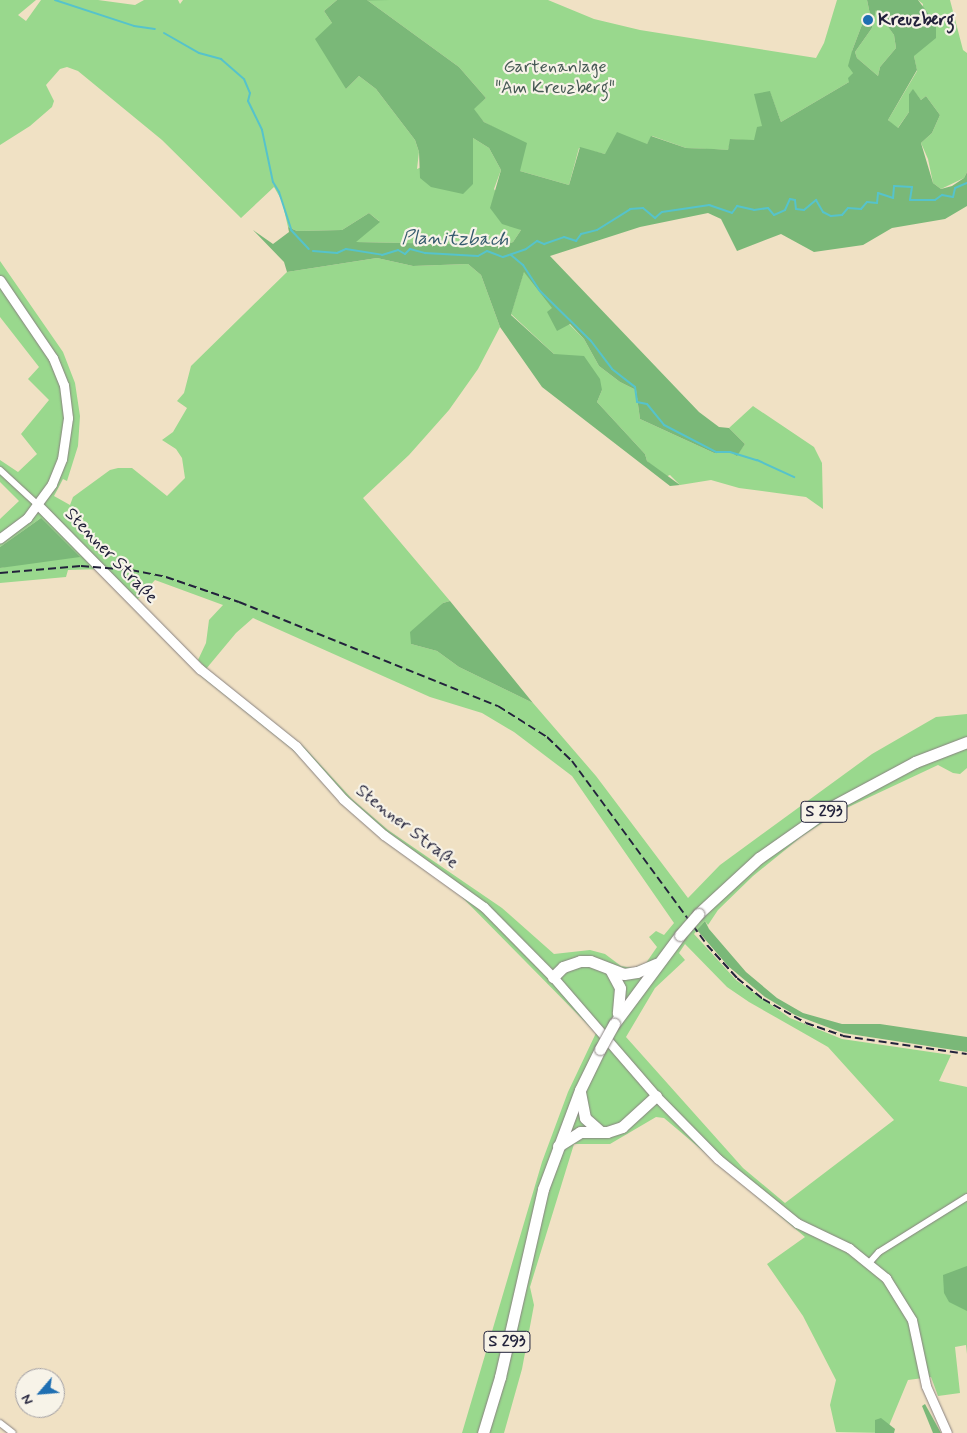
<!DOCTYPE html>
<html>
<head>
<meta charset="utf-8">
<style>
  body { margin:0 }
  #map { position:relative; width:967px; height:1433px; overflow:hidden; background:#f0e1c4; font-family:Mynerve,sans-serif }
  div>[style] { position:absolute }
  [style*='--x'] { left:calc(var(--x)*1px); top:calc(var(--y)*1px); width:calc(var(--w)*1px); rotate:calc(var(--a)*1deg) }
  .green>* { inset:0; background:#99d88d }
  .forest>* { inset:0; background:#7ab878 }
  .stream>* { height:2px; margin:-1px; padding:0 1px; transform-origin:1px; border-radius:1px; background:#56c3cb }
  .roads { filter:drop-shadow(0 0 1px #898280) drop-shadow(0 0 1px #898280) }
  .minor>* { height:6px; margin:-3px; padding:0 3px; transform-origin:3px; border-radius:3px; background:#fff }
  .tertiary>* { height:9px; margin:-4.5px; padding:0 4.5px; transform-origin:4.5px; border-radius:4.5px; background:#fff }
  .secondary>* { height:9px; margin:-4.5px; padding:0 4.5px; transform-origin:4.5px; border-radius:4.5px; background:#fff }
  .trunk>* { height:11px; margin:-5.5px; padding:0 5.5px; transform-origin:5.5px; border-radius:5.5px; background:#fff }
  .rail>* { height:2px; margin-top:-1px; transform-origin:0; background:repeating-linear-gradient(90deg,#22223b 0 8px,transparent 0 12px) }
  .bridges { filter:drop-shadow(0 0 1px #898280) drop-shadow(0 0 1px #898280) }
  .trunk-bridge>* { height:11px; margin:-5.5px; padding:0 5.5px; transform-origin:5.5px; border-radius:5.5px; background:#fff }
  .dots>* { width:14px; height:14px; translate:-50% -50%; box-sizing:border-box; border:2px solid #f7f3e8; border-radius:50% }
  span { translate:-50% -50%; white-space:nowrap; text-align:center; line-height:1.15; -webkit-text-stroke:4.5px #f7f3e8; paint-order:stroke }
  .shield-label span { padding:1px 4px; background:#f7f3e8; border:1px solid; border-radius:4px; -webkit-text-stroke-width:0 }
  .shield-label { font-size:16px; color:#22223b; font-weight:700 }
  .poi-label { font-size:18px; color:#22223b; font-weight:700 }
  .left { translate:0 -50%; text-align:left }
  .park-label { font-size:18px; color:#465954 }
  .street-label { font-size:18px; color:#22223b }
  .water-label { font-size:19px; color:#345a6d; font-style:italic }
  .north { position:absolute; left:15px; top:1368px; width:50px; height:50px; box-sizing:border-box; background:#f7f3e8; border:1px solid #a29fa3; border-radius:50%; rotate:243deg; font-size:14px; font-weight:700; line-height:20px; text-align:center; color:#22223b }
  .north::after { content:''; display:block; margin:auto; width:18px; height:22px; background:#1f6fb2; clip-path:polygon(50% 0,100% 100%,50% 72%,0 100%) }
</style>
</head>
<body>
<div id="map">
  <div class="green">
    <div style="clip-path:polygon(0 0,36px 0,18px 15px,26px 21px,41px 0,98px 0,135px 5px,144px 0,178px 0,180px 4px,183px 0,337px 0,324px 11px,332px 23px,346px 89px,359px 76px,376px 89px,415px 140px,419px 152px,417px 169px,472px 145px,473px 138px,489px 148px,501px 170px,494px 189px,521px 230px,513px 242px,505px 245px,355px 242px,379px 221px,369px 213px,342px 230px,297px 231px,288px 227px,282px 201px,274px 187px,241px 218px,162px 140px,78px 71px,67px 67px,60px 69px,46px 85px,54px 101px,52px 107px,30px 126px,0 145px)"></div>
    <div style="clip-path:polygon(367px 0,548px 0,594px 19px,640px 30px,816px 58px,824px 43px,837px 0,867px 0,871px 19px,868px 23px,863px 22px,852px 51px,853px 73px,849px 82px,781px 122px,770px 92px,762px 126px,754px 141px,731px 139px,728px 150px,686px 148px,652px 136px,647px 144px,605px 154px,579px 148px,569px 185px,520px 171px,504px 133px,484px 122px,473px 109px,486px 98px,459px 67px)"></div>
    <div style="clip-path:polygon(918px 0,950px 0,963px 50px,967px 53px,967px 172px,964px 178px,941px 189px,933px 183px,928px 159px,921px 143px,932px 133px,940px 115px,926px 96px,921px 100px,913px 90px,909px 94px,909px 112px,897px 129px,888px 120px,917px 71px,914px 56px,923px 4px)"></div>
    <div style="clip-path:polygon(876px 9px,894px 35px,896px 48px,880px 67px,878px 76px,857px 58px,855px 52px,872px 28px)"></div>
    <div style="clip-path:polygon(evenodd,377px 258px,413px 266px,468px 264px,481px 275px,500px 327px,478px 369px,449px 410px,409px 455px,363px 498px,450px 601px,443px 603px,411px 644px,437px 651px,459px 667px,533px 703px,596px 776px,688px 898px,720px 865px,872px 754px,936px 717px,967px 714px,967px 768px,960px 774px,953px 773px,938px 765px,840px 811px,801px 837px,753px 876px,718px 910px,708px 925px,705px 921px,694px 934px,736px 980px,790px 1018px,842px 1039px,951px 1055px,939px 1081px,967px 1087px,967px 1354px,966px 1345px,955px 1347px,960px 1393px,938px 1396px,931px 1377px,908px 1380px,886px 1433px,836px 1432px,830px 1405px,836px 1380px,803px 1316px,767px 1264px,805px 1237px,664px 1118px,656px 1117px,610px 1144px,574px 1144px,530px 1287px,534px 1305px,522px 1369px,504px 1433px,462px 1433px,542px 1162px,568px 1092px,596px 1033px,448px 883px,393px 847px,292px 749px,201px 676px,206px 668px,198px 660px,206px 643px,209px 620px,223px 605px,155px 580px,137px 600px,105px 569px,68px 570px,66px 577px,0 583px,0 568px,13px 565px,41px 518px,0 547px,0 519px,19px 501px,0 482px,0 460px,18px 472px,37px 454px,21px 434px,49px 400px,28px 379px,39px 367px,0 317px,0 261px,63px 352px,75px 383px,80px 416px,78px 446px,67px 481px,63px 479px,54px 496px,70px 505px,73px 497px,110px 470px,118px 468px,132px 468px,167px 496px,185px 478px,182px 458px,176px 449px,162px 440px,173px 432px,187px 408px,177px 401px,184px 393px,191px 366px,287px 272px,377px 258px,253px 618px,430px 697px,482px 713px,514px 732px,572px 776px,674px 923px,664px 935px,656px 931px,649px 937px,657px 947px,646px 963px,633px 968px,621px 966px,605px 954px,590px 950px,554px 954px,502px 908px,388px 830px,352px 799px,304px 747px,206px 669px,236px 633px,253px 618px,377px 258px,685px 944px,727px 987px,749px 1002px,828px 1047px,894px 1120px,785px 1203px,743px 1168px,626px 1037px,655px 988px,685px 960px,679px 953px,685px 944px)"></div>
    <div style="clip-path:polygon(524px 271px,553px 308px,584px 339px,599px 366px,620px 382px,636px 390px,640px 419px,714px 453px,729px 451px,737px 455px,745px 444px,729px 428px,753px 406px,814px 447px,822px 463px,823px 509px,806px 497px,739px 488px,711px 480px,680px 485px,670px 475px,665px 477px,647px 461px,645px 454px,597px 402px,602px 390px,554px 354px,511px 314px)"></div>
  </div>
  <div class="forest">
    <div style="clip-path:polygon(evenodd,337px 0,367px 0,459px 67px,486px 98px,474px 109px,484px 122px,527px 143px,520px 171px,569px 185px,580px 147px,605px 154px,617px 132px,647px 144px,651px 136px,686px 148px,714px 149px,728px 150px,730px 139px,754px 140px,757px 127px,762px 126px,754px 94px,770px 91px,781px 122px,849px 82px,848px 78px,853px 73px,848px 66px,852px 51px,863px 22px,868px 23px,871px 19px,867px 0,918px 0,936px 24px,936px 38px,914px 56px,917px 70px,888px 120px,898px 128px,909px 112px,909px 94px,913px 89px,921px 100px,926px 96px,940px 115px,932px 133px,921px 143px,933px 183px,941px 189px,952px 186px,964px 178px,967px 172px,967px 206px,945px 219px,892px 228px,863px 245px,814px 252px,781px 234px,737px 251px,721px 219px,708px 213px,640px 227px,550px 256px,699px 412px,719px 427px,729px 428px,745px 444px,737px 456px,729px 451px,714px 453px,640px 419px,636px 390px,620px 382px,599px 366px,584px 339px,570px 324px,557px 331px,547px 312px,552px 308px,524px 272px,511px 315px,554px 354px,584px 356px,600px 379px,602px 390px,597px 402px,645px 454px,647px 461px,680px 485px,670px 486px,542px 387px,500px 327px,481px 275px,468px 264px,413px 266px,377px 258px,287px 272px,284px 262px,253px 230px,273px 244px,289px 232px,288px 227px,297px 231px,342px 230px,369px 213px,380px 222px,356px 242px,505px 245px,513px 242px,521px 230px,502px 224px,490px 208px,501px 170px,489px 148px,473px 138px,473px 184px,463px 194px,431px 187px,420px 178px,419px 152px,415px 140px,376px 89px,359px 76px,346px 89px,315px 39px,332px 23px,324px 11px,337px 0,876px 10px,894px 35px,896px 48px,880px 67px,878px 76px,857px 58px,855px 52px,872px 28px,876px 10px)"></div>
    <div style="clip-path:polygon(41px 518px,80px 557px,0 568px,0 547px)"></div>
    <div style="clip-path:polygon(450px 601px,533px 703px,459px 667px,437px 651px,411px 644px,410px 632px,443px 603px)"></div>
    <div style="clip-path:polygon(705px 921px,709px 929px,746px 972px,777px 998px,803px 1013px,842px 1024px,880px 1024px,967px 1037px,967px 1052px,843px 1033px,795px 1015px,765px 997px,728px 966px,697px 930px)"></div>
    <div style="clip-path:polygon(967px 1266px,967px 1311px,949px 1302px,944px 1293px,943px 1275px)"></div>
    <div style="clip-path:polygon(925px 1404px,941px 1433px,933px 1433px,922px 1406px)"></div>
    <div style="clip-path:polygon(881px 1418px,895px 1429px,894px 1433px,875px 1433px,875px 1420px)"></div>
  </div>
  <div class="stream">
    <div style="--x:55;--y:0;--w:83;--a:18.2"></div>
    <div style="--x:134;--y:26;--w:21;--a:8"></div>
    <div style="--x:164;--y:33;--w:40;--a:29.7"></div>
    <div style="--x:199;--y:53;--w:23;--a:15"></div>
    <div style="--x:221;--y:59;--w:30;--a:41"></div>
    <div style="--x:244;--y:79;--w:15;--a:67"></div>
    <div style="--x:250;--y:93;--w:8;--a:104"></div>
    <div style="--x:248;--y:101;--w:32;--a:64"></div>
    <div style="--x:262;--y:130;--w:53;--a:78.1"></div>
    <div style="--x:273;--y:182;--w:12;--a:59"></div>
    <div style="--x:279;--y:192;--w:40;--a:72"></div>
    <div style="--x:291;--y:230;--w:26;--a:47"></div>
    <div style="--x:313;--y:251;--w:24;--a:5"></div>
    <div style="--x:337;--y:253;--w:10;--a:-24"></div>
    <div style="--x:346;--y:249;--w:36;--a:9"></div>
    <div style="--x:382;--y:255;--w:17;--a:-17"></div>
    <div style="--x:398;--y:250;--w:8;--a:30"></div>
    <div style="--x:405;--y:254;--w:7;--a:-45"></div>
    <div style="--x:410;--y:249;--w:16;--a:15"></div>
    <div style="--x:425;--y:253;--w:53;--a:3.2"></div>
    <div style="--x:478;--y:256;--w:10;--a:-29"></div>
    <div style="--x:487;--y:251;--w:17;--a:21"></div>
    <div style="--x:503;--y:257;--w:24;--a:-19"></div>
    <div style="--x:526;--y:249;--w:14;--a:-36"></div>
    <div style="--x:537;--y:241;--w:8;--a:23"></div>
    <div style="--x:544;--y:244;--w:21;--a:-19"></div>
    <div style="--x:564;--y:237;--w:13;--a:18"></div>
    <div style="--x:576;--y:241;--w:9;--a:-54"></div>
    <div style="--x:581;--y:234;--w:16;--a:-14"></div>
    <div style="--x:597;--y:230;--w:39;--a:-32"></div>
    <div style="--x:630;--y:209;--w:13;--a:-4"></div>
    <div style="--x:643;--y:208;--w:16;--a:40"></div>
    <div style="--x:655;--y:218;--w:9;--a:-41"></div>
    <div style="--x:662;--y:212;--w:48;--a:-8.5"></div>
    <div style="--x:709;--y:205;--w:24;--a:19"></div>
    <div style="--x:732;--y:213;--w:9;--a:-54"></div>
    <div style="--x:737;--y:206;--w:17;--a:13"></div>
    <div style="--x:754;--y:210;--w:14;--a:-8"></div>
    <div style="--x:768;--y:208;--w:9;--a:49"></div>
    <div style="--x:774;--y:215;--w:12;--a:-24"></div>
    <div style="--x:785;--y:210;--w:12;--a:-66"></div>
    <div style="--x:790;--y:199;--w:5;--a:11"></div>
    <div style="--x:795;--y:200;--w:9;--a:84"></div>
    <div style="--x:796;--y:209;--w:8;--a:7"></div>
    <div style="--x:804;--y:210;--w:16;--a:-40"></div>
    <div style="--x:816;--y:200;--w:14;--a:60"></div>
    <div style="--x:823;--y:212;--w:9;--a:27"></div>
    <div style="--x:831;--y:216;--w:11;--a:-5"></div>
    <div style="--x:842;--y:215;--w:9;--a:-49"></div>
    <div style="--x:848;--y:208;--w:13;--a:4"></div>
    <div style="--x:861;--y:209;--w:9;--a:-49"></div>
    <div style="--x:867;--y:202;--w:10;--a:6"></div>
    <div style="--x:877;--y:203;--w:10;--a:-84"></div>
    <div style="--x:878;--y:193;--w:16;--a:18"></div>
    <div style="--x:893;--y:198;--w:12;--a:-85"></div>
    <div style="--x:894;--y:186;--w:18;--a:3"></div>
    <div style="--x:912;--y:187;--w:13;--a:99"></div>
    <div style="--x:910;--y:200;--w:25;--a:0"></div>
    <div style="--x:935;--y:200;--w:9;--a:-36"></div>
    <div style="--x:942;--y:195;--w:11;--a:10"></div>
    <div style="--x:953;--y:197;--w:9;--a:-77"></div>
    <div style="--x:955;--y:188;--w:13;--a:-23"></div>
    <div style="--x:511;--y:255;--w:16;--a:40"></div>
    <div style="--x:523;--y:265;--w:31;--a:57"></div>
    <div style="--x:540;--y:291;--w:71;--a:44.4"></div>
    <div style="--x:591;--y:341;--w:35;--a:53"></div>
    <div style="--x:612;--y:369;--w:29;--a:38"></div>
    <div style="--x:635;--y:387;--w:15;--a:82"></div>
    <div style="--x:637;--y:402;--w:10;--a:11"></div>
    <div style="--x:647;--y:404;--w:27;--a:51"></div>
    <div style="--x:664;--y:425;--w:59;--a:27.4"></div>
    <div style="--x:716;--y:452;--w:14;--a:0"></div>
    <div style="--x:730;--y:452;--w:28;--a:17"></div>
    <div style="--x:757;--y:460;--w:41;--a:24.7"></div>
  </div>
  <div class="roads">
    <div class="minor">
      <div style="--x:0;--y:470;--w:52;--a:42.6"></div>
      <div style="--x:870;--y:1262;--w:13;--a:-48"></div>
      <div style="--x:879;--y:1252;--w:104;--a:-32"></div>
      <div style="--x:0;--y:1423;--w:16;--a:38"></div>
    </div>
    <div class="tertiary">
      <div style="--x:38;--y:505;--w:231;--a:45.4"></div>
      <div style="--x:200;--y:669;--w:123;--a:38.7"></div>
      <div style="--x:296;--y:746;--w:71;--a:48.4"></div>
      <div style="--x:343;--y:799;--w:55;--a:41.3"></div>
      <div style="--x:384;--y:835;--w:123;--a:35.8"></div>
      <div style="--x:484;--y:907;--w:98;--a:45.4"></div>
      <div style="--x:553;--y:977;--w:157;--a:49.1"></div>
      <div style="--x:656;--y:1096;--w:88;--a:45.5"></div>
      <div style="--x:718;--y:1159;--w:102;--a:39"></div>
      <div style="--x:797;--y:1223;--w:58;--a:25.7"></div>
      <div style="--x:849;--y:1248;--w:48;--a:39"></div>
      <div style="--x:886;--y:1278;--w:49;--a:58.2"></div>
      <div style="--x:912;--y:1320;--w:67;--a:78"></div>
      <div style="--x:926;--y:1386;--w:51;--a:65.9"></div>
    </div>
    <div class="secondary">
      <div style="--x:0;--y:280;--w:94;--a:55.8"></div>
      <div style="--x:53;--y:358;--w:29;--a:68"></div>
      <div style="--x:64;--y:385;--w:33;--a:83"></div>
      <div style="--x:68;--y:418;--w:41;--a:98.3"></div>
      <div style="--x:62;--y:459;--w:27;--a:112"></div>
      <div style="--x:52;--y:484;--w:42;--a:126.3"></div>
      <div style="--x:27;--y:518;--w:34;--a:143"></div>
    </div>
    <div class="trunk">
      <div style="--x:698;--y:914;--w:83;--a:-42.6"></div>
      <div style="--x:759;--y:858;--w:90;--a:-35.1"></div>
      <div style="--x:833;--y:806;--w:93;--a:-28.2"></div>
      <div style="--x:915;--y:762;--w:56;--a:-21"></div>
      <div style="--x:610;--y:969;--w:21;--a:62"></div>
      <div style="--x:620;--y:988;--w:25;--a:95"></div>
      <div style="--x:553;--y:977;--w:14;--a:-45"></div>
      <div style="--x:563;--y:967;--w:18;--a:-19"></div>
      <div style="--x:580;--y:961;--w:10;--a:0"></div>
      <div style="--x:590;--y:961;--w:36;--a:21"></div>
      <div style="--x:624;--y:974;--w:13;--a:-9"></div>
      <div style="--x:637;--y:972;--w:21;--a:-23"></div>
      <div style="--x:614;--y:1024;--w:111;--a:-53.4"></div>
      <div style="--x:580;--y:1092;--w:26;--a:79"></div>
      <div style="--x:585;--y:1118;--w:21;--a:41"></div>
      <div style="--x:558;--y:1146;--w:26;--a:-32"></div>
      <div style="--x:580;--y:1132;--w:27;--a:0"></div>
      <div style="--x:607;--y:1132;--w:16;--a:-18"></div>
      <div style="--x:622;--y:1127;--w:46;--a:-42.4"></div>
      <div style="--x:483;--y:1433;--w:59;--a:-73.1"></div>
      <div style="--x:500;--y:1377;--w:193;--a:-77.1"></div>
      <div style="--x:543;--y:1189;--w:106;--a:-69.5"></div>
      <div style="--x:580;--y:1090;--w:46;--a:-64"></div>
    </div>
  </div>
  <div class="rail">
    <div style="--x:0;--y:573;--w:81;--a:-4.9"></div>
    <div style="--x:81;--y:566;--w:50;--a:4.6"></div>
    <div style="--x:131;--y:570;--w:36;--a:11"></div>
    <div style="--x:166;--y:577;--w:77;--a:18.9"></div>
    <div style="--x:239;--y:602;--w:279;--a:21.9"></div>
    <div style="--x:498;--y:706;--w:58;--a:32.3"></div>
    <div style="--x:547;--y:737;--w:35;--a:44"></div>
    <div style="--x:572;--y:761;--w:228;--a:53.7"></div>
    <div style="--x:707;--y:945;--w:45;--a:47.7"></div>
    <div style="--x:737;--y:978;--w:33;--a:39"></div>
    <div style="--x:763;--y:999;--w:49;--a:29.2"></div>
    <div style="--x:806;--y:1023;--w:39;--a:19"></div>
    <div style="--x:843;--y:1036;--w:125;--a:8.3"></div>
  </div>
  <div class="bridges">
    <div class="trunk-bridge">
      <div style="--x:680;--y:935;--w:28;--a:-49"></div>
      <div style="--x:600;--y:1049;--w:29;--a:-61"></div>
    </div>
  </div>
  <div class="dots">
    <div style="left:868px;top:20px;background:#1f6fb2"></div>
  </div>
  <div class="shield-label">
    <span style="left:824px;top:812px">S 293</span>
    <span style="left:507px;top:1342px">S 293</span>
  </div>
  <div class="poi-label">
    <span class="left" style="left:878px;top:20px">Kreuzberg</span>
  </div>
  <div class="park-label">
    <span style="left:555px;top:78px">Gartenanlage<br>"Am Kreuzberg"</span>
  </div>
  <div class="street-label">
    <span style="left:111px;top:556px;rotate:46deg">Stenner Straße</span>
    <span style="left:407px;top:827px;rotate:38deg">Stenner Straße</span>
  </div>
  <div class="water-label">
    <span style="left:455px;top:239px;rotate:1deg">Planitzbach</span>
  </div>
  <div class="north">N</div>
</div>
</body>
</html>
